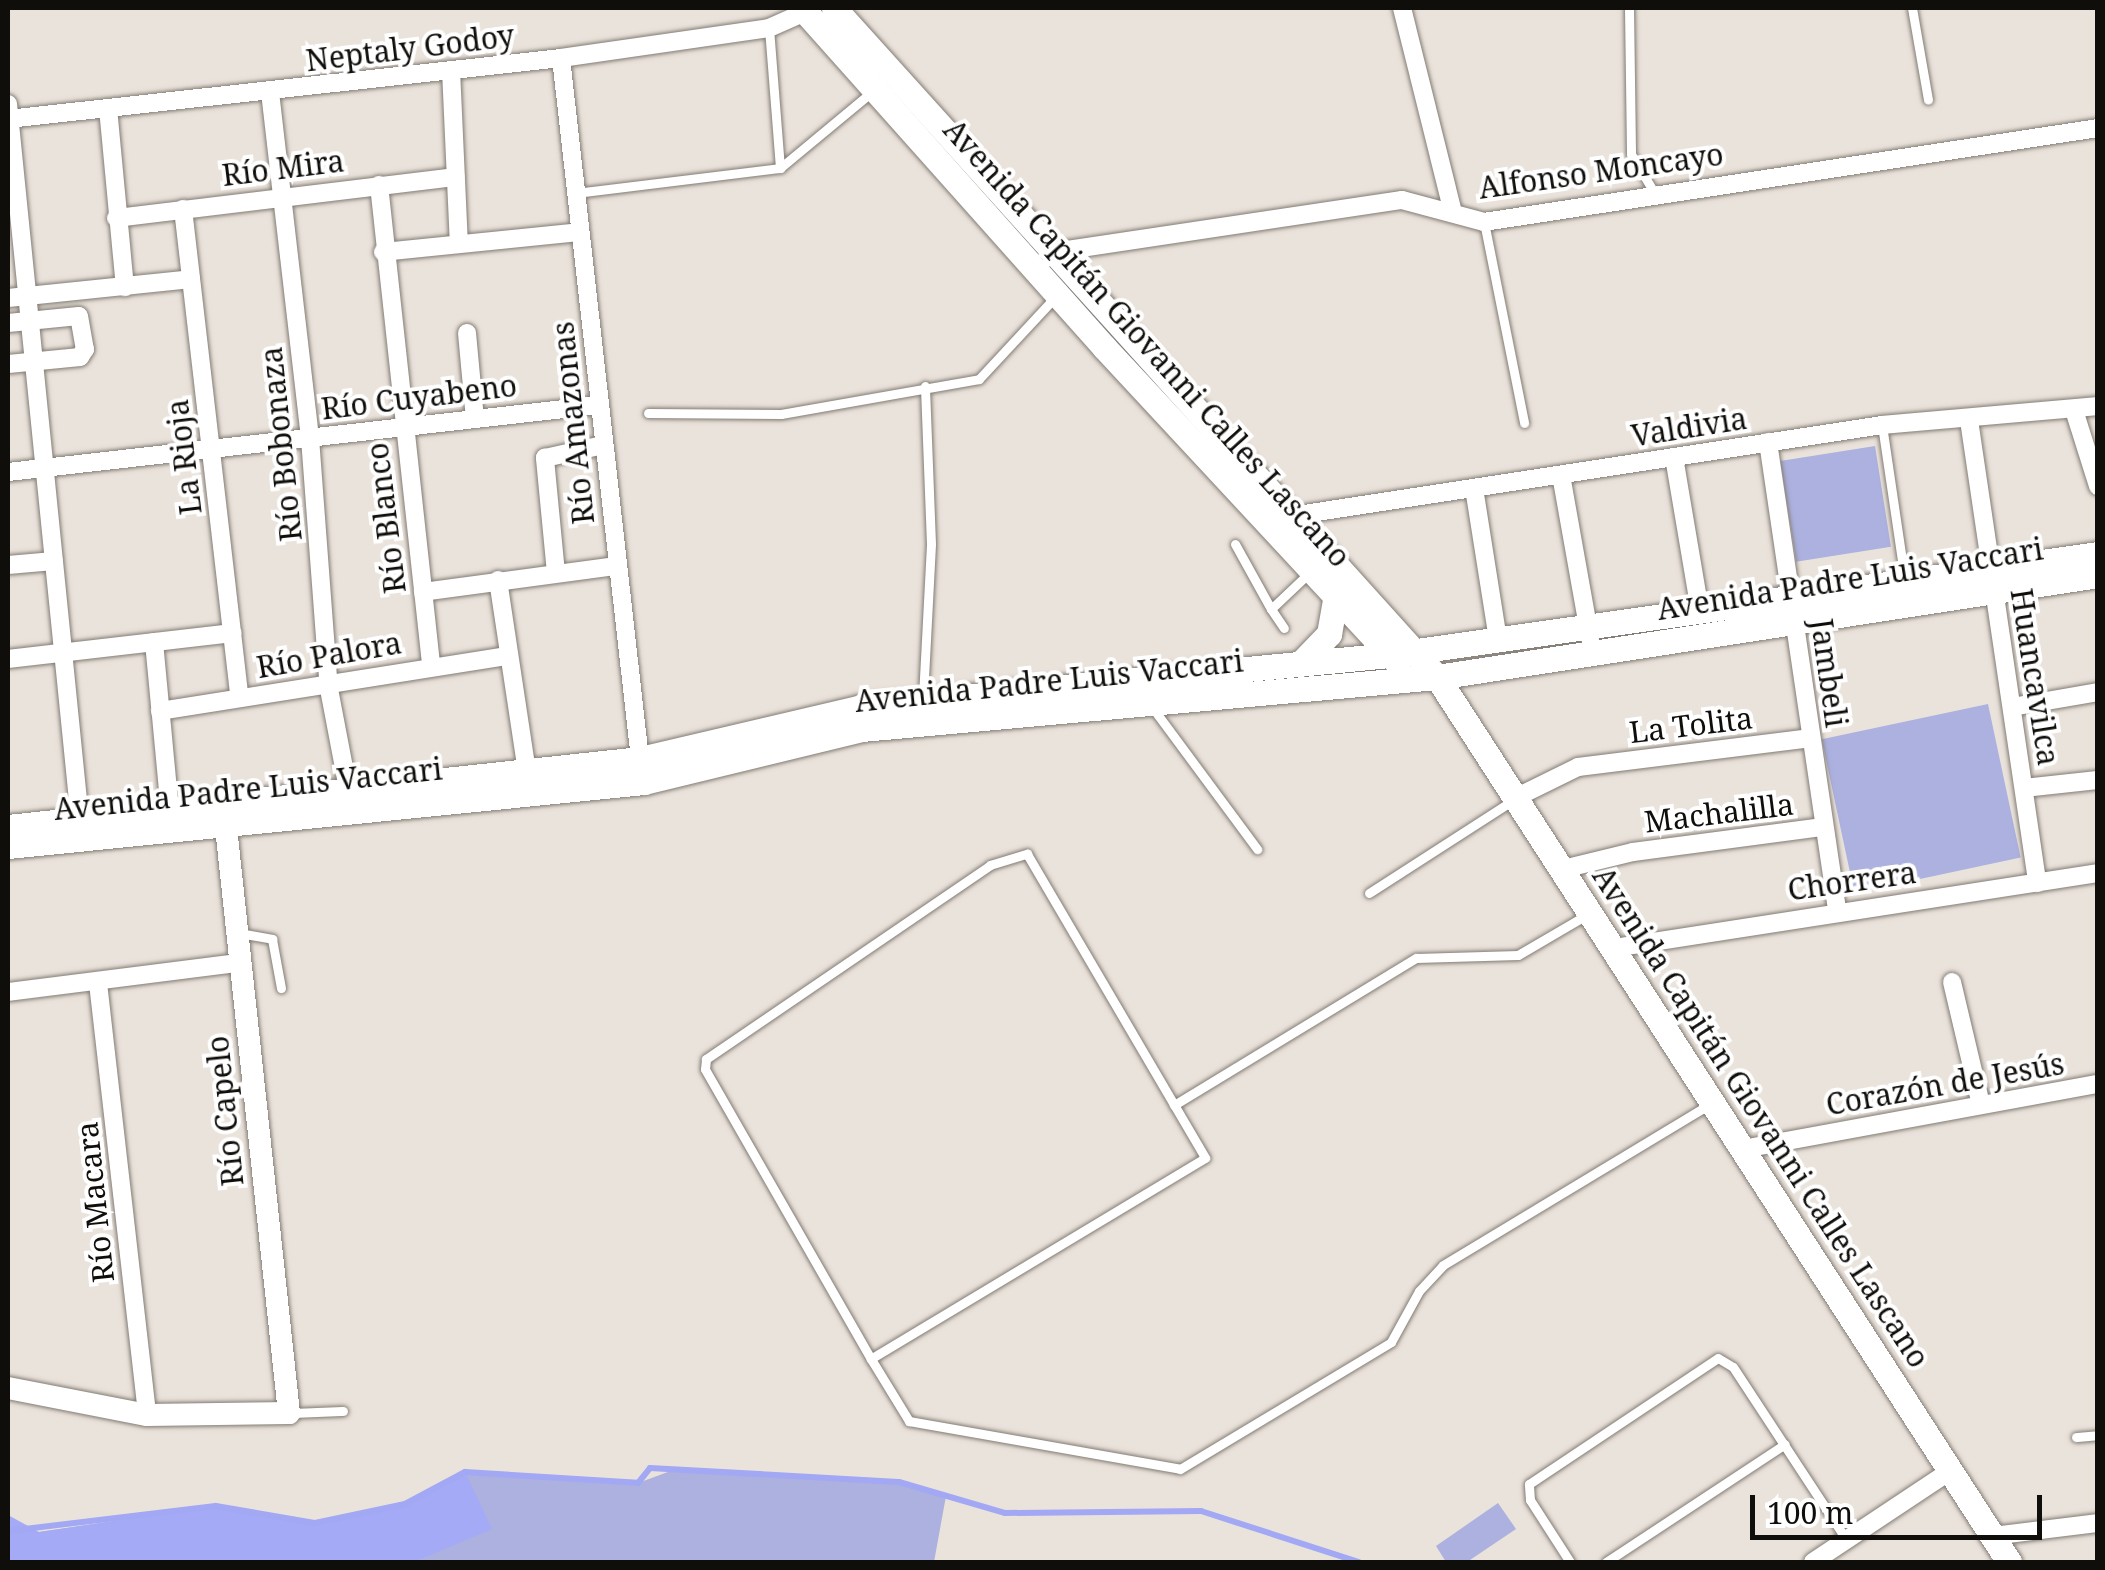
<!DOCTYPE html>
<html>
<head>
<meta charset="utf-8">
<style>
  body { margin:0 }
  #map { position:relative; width:2105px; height:1570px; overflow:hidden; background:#eae3db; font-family:"Noto Serif",serif }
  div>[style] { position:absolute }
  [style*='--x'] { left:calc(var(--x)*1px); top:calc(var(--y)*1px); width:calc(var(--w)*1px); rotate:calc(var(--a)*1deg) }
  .green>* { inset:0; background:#acb1df; transform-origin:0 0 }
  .forest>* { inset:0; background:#a4aaf5 }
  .stream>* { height:6px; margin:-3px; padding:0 3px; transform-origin:3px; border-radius:3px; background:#a2a8f3 }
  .roads { filter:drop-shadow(0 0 2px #827b74) drop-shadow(0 0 2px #827b74) }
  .service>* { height:9px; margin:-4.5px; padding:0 4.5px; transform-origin:4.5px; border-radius:4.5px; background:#fff }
  .minor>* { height:18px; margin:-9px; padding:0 9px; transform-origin:9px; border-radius:9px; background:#fff }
  .tertiary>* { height:22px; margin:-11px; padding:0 11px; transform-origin:11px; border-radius:11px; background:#fff }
  .secondary>* { height:25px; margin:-12.5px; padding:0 12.5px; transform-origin:12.5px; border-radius:12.5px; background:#fff }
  span { translate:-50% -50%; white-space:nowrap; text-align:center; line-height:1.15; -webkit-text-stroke:8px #fff; paint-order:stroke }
  .street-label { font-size:30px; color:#100e0b }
  .frame { position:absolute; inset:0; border:10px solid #100e0b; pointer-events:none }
  .scale { position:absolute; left:1750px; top:1495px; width:292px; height:45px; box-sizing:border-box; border:5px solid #100e0b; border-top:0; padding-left:12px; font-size:30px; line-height:35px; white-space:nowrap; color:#100e0b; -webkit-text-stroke:8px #fff; paint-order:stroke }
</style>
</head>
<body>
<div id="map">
  <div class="green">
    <div style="left:1875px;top:446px;width:102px;height:96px;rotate:81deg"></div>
    <div style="left:1988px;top:704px;width:157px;height:170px;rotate:78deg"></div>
    <div style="clip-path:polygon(676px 1469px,899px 1482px,946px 1496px,934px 1562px,8px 1562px,39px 1532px,216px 1506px,315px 1523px,405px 1504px,465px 1472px,638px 1483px)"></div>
    <div style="clip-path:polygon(1498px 1503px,1516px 1529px,1467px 1562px,1446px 1562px,1436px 1546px)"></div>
  </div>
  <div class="forest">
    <div style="clip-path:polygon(465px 1472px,492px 1529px,414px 1562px,8px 1562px,8px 1515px,39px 1532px,216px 1506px,315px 1523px,405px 1504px)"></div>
  </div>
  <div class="stream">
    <div style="--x:8;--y:1531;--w:209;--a:-6.9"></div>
    <div style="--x:216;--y:1506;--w:100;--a:9.7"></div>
    <div style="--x:315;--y:1523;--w:92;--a:-11.9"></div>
    <div style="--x:405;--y:1504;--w:68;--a:-28.1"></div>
    <div style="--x:465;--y:1472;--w:173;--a:3.6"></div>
    <div style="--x:638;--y:1483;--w:19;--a:-51"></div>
    <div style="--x:650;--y:1468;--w:249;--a:3.2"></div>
    <div style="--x:899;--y:1482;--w:110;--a:16.3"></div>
    <div style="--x:1005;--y:1513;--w:196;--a:-0.6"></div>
    <div style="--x:1201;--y:1511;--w:166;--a:17.9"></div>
  </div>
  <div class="roads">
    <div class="service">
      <div style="--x:1629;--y:8;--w:146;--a:89.2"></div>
      <div style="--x:1631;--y:154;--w:47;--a:59"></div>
      <div style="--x:1912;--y:8;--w:93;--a:80.1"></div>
      <div style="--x:780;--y:168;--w:122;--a:-39.7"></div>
      <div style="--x:576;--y:193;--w:206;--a:-7"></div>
      <div style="--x:780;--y:168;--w:140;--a:-94.5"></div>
      <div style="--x:1484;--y:222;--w:205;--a:78.7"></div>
      <div style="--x:648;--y:413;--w:133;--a:0.4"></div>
      <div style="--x:781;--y:414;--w:201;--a:-10"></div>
      <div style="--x:979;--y:379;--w:113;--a:-47.1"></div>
      <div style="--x:1882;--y:425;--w:158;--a:81.6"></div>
      <div style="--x:1235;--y:544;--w:74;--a:61"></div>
      <div style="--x:1271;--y:609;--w:52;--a:-43.5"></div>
      <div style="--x:1271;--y:609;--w:23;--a:56"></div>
      <div style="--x:923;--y:697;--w:153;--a:-87"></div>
      <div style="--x:931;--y:544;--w:158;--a:-92.2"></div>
      <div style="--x:1152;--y:707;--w:177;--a:53.5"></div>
      <div style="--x:1369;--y:893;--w:174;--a:-32.8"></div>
      <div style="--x:239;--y:933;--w:34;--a:10"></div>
      <div style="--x:272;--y:939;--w:50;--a:79.6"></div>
      <div style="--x:1174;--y:1105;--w:283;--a:-31.3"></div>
      <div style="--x:1416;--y:958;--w:102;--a:-1.7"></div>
      <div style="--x:1518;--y:955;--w:81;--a:-30.4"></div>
      <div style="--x:871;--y:1359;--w:334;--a:-119.8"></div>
      <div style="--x:705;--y:1069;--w:10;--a:-84"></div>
      <div style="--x:706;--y:1059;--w:344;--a:-34.3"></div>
      <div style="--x:990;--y:865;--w:39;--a:-17"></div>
      <div style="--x:1027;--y:854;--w:352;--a:59.6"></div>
      <div style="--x:1205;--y:1158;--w:390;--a:149"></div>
      <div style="--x:871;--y:1359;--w:73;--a:58.5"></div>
      <div style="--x:909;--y:1421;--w:275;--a:10"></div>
      <div style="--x:1180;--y:1469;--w:246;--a:-31"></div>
      <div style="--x:1391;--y:1342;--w:58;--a:-61.2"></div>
      <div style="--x:1419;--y:1291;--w:35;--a:-47"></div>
      <div style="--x:1443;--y:1265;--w:310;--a:-31.1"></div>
      <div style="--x:291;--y:1413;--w:52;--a:-2.2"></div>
      <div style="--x:2076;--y:1437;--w:22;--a:-5"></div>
      <div style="--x:1570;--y:1562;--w:74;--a:-122.8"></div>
      <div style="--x:1530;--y:1500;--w:16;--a:-94"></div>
      <div style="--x:1529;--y:1484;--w:227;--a:-33.7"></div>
      <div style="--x:1718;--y:1358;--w:17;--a:31"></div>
      <div style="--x:1733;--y:1367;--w:206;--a:56.7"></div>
      <div style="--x:1606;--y:1562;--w:214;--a:-33.4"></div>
    </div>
    <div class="minor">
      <div style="--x:1402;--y:8;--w:211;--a:76"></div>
      <div style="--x:561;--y:58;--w:714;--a:83.57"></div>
      <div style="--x:451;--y:70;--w:173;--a:87.4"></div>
      <div style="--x:270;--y:92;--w:348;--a:83.4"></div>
      <div style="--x:310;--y:438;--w:252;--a:85.7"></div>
      <div style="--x:329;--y:689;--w:102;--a:79.2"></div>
      <div style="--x:8;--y:104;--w:720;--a:84.26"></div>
      <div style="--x:108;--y:108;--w:180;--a:84.6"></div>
      <div style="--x:8;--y:119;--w:556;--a:-6.29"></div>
      <div style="--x:561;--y:58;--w:210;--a:-8.2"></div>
      <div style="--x:769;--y:28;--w:47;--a:-23.8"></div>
      <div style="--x:379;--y:185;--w:483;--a:83.8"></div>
      <div style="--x:183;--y:209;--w:492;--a:83.4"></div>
      <div style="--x:116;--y:218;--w:342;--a:-6.9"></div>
      <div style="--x:383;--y:252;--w:198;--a:-5.8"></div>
      <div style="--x:1054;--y:252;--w:352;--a:-8.5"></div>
      <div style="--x:1402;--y:200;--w:85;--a:15"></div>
      <div style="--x:1484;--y:222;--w:621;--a:-8.7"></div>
      <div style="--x:8;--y:298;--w:184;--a:-5.9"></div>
      <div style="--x:8;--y:323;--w:71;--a:-5.6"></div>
      <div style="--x:79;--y:316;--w:34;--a:80"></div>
      <div style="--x:85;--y:349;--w:9;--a:122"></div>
      <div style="--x:80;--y:357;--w:72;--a:174.4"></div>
      <div style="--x:467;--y:333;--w:86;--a:84.7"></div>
      <div style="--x:2074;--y:410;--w:80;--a:72.5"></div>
      <div style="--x:1969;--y:420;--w:468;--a:81.6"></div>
      <div style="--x:1768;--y:442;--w:474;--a:81.6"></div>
      <div style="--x:1674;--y:457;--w:156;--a:80.4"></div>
      <div style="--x:8;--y:472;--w:595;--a:-6.47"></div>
      <div style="--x:1561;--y:475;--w:166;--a:79.9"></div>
      <div style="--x:1474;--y:488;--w:154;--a:81"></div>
      <div style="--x:1291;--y:516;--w:598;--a:-8.75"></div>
      <div style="--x:1882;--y:425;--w:217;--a:-5"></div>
      <div style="--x:8;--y:565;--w:46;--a:-5"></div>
      <div style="--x:556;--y:573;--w:116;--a:-95.5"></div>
      <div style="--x:545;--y:458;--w:59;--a:-12.6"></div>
      <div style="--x:498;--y:580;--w:193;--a:81.4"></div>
      <div style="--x:423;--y:592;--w:194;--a:-7.7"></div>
      <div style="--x:154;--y:642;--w:180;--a:84.6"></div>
      <div style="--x:8;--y:659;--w:226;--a:-6.6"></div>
      <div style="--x:2012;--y:707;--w:87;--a:-9.9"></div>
      <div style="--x:160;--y:711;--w:351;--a:-9"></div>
      <div style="--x:2024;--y:788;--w:74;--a:-6.2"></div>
      <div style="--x:1517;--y:797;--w:68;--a:-26.2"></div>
      <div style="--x:1578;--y:767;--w:235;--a:-7.1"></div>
      <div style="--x:1563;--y:869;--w:72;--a:-13.7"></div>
      <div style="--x:1633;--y:852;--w:192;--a:-7.5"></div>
      <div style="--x:1614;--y:948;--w:490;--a:-8.8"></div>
      <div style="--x:1952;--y:982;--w:126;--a:76.7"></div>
      <div style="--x:98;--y:983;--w:435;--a:83.5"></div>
      <div style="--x:8;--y:992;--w:233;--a:-7.2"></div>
      <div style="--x:1743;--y:1149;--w:361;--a:-10.4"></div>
      <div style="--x:1992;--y:1536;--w:107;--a:-7"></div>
      <div style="--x:1813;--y:1562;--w:164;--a:-33.6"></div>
    </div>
    <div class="tertiary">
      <div style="--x:8;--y:1388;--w:142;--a:11"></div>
      <div style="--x:147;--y:1415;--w:142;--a:-0.8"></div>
      <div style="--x:289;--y:1413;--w:607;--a:-96.14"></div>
    </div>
    <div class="secondary">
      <div style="--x:802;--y:8;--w:454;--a:48.3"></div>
      <div style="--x:1104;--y:347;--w:432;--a:47.1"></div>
      <div style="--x:834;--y:8;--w:901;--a:47.97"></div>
      <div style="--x:1437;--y:677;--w:1054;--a:57.12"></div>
      <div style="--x:1300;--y:664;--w:42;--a:-46"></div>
      <div style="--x:1329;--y:634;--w:36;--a:-80"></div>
      <div style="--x:8;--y:827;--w:636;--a:-6.14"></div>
      <div style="--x:640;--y:759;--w:227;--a:-13.2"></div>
      <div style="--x:861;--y:707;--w:531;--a:-5.62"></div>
      <div style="--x:1389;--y:655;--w:716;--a:-8.11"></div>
      <div style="--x:8;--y:846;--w:639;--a:-5.75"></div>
      <div style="--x:644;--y:782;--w:224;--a:-13.7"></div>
      <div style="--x:862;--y:729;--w:577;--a:-5.17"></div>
      <div style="--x:1437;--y:677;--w:669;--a:-8.77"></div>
    </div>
  </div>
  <div class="street-label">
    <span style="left:410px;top:48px;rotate:-7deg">Neptaly Godoy</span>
    <span style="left:283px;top:168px;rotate:-7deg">Río Mira</span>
    <span style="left:1601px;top:171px;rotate:-8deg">Alfonso Moncayo</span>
    <span style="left:1147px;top:343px;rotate:48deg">Avenida Capitán Giovanni Calles Lascano</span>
    <span style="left:419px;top:397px;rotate:-7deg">Río Cuyabeno</span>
    <span style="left:573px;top:423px;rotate:-96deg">Río Amazonas</span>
    <span style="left:1689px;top:427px;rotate:-9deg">Valdivia</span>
    <span style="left:281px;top:444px;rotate:-96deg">Río Bobonaza</span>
    <span style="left:184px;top:457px;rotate:-97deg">La Rioja</span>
    <span style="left:386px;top:518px;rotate:-97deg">Río Blanco</span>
    <span style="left:1850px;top:579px;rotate:-9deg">Avenida Padre Luis Vaccari</span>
    <span style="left:329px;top:655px;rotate:-10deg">Río Palora</span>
    <span style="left:1829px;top:673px;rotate:82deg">Jambeli</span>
    <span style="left:2035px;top:677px;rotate:81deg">Huancavilca</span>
    <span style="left:1049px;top:681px;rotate:-6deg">Avenida Padre Luis Vaccari</span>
    <span style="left:1691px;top:725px;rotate:-7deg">La Tolita</span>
    <span style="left:248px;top:789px;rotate:-6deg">Avenida Padre Luis Vaccari</span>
    <span style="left:1719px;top:813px;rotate:-7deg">Machalilla</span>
    <span style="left:1852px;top:881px;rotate:-8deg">Chorrera</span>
    <span style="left:1945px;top:1084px;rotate:-10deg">Corazón de Jesús</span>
    <span style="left:225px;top:1111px;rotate:-96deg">Río Capelo</span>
    <span style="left:1761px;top:1117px;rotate:57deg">Avenida Capitán Giovanni Calles Lascano</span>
    <span style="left:95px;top:1202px;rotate:-96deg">Río Macara</span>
  </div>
  <div class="frame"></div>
  <div class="scale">100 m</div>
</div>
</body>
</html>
